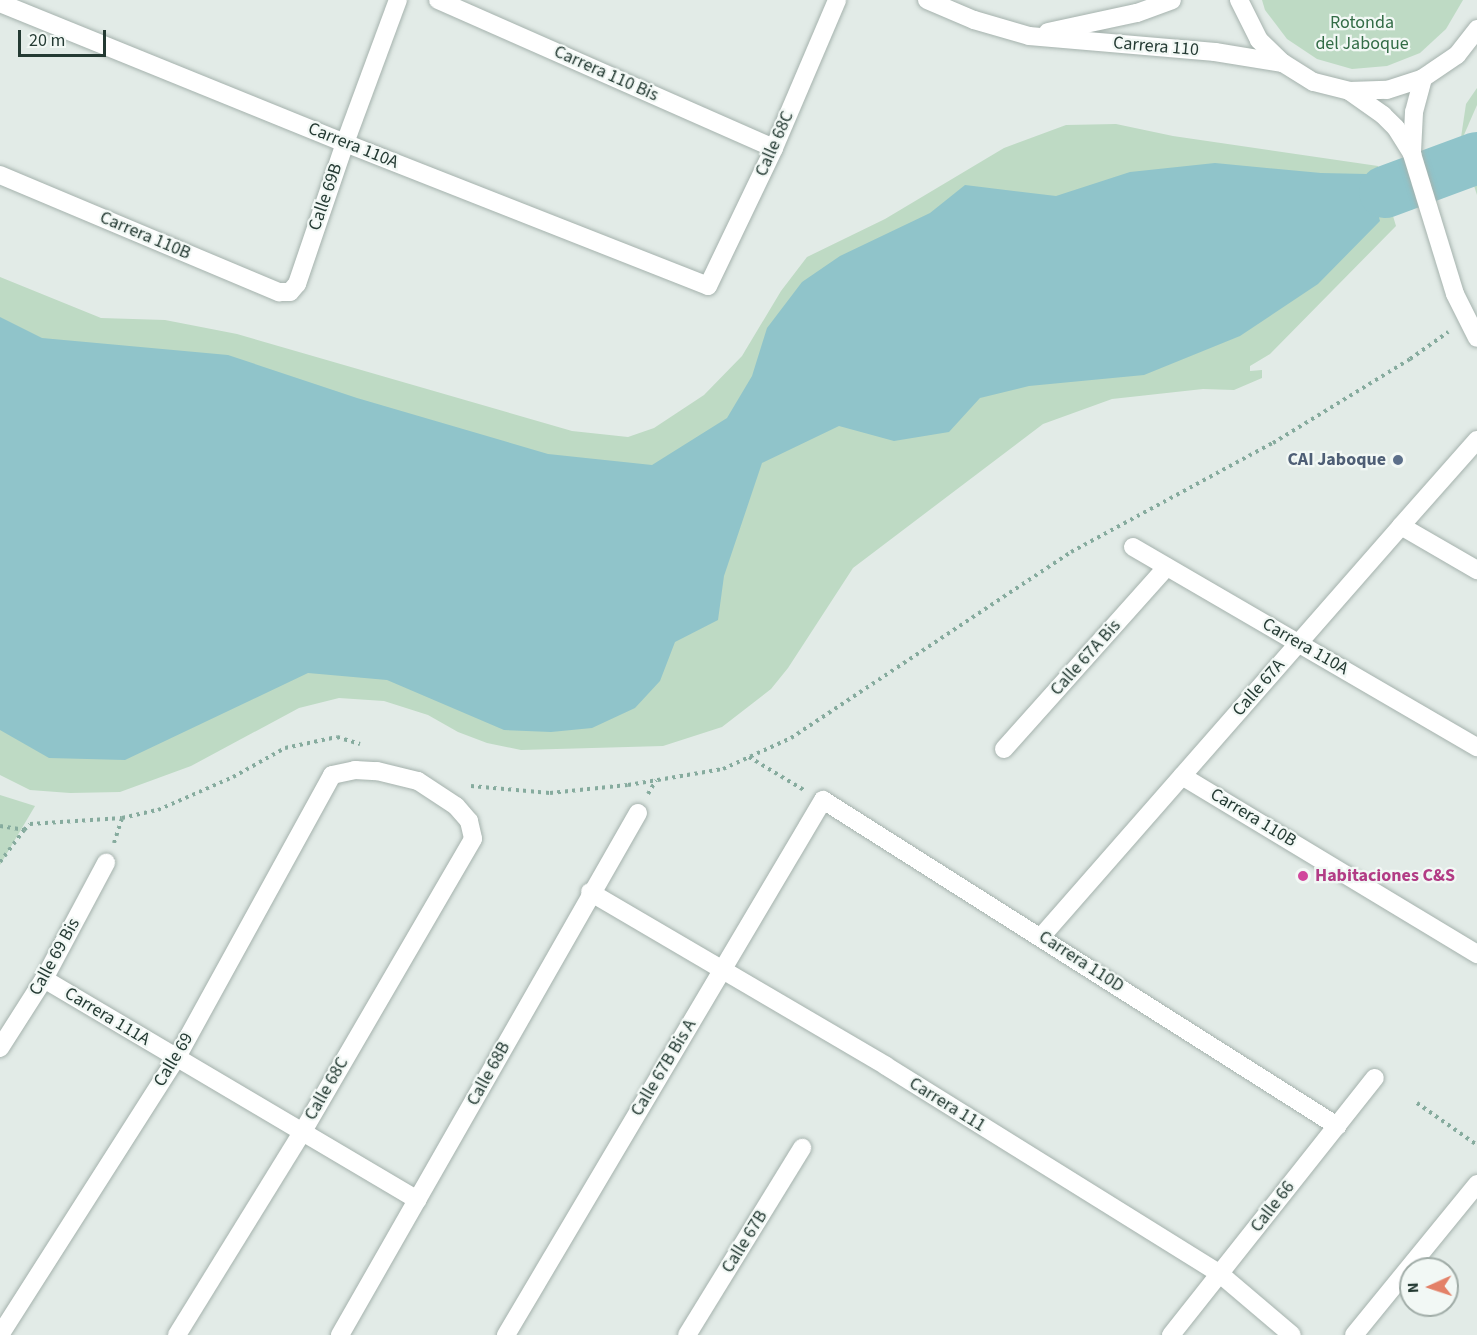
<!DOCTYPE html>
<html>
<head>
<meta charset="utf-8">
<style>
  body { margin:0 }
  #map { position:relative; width:1477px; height:1335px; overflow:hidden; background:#e2ebe7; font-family:"Source Sans 3",sans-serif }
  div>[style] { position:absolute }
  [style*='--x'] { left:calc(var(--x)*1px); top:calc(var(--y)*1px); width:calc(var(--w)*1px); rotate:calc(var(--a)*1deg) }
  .green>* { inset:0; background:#bedac4 }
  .water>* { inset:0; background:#90c4ca }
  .river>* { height:52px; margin:-26px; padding:0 26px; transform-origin:26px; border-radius:26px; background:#90c4ca }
  .path>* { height:4px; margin-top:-2px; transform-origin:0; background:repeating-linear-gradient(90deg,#86ab9e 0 3px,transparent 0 7.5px) }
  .roads { filter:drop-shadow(0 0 2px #a5b2ad) drop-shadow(0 0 2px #a5b2ad) }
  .street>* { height:18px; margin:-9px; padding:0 9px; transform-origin:9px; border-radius:9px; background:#fff }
  .secondary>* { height:18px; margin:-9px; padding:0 9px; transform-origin:9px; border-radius:9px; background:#fff }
  .dots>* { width:16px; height:16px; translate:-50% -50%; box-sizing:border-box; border:3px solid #f2f8f5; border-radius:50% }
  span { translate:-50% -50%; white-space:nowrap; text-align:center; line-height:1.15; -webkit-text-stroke:4.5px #f2f8f5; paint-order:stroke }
  .park-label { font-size:18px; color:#336c46 }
  .street-label { font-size:18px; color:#243a33 }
  .service-label { font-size:18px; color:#4e5e75; font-weight:700 }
  .right { translate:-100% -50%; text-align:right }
  .hotel-label { font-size:18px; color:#b23c85; font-weight:700 }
  .left { translate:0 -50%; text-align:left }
  .north { position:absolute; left:1399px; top:1257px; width:60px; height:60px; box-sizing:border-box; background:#f2f8f5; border:2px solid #a0aca7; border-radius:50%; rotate:267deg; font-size:16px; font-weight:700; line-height:24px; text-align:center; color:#243a33 }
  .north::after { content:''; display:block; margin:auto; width:21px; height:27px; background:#e38168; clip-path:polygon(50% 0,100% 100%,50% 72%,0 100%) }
  .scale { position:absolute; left:18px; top:30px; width:88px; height:27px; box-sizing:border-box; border:3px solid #243a33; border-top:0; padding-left:8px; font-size:18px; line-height:21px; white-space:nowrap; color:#243a33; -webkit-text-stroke:4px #f2f8f5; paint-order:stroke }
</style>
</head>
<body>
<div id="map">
  <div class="green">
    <div style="clip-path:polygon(1262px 0,1463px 0,1446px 29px,1420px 53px,1387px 66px,1352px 69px,1317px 59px,1287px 39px,1265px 10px)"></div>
    <div style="clip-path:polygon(1477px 88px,1477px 105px,1460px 144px,1466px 104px)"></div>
    <div style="clip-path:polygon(1116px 124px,1173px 136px,1378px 166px,1396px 226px,1270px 354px,1250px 366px,1250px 371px,1262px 370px,1262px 378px,1234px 390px,1203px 389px,1112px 399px,1043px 424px,853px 568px,788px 668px,771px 689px,722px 727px,663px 746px,521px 750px,487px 743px,458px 732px,428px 715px,384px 701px,339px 698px,299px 708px,191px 766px,120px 792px,70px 793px,30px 790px,0 775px,0 277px,101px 318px,165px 320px,237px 334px,572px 431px,628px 437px,654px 428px,704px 395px,742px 356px,781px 291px,807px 257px,885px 219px,1004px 148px,1066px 125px)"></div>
    <div style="clip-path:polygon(1477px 134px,1477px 195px,1463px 152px)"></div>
    <div style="clip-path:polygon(0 795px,35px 806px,0 865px)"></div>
  </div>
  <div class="water">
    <div style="clip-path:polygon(1215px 163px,1321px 173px,1367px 174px,1380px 221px,1318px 284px,1240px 336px,1144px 375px,1029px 386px,980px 398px,949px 432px,894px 441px,839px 426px,762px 463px,724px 576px,718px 620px,675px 642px,660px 681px,635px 708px,592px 728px,551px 732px,504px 730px,387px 680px,308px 673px,125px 760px,49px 758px,0 730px,0 317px,42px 338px,228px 355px,357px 398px,548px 454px,652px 465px,727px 418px,752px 376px,767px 328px,802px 282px,840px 256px,930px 213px,965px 185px,1056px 196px,1130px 172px)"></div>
  </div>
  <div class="river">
    <div style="--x:1385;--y:192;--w:98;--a:-20.3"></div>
  </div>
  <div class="path">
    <div style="--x:749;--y:757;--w:64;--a:31"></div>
    <div style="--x:471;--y:786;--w:79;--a:5.1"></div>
    <div style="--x:550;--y:793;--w:78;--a:-5.9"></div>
    <div style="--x:628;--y:785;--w:96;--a:-9.6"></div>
    <div style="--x:723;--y:769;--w:75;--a:-24.5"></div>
    <div style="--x:791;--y:738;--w:336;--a:-33.6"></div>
    <div style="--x:1071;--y:552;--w:230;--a:-28.4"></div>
    <div style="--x:1273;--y:443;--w:161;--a:-31.5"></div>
    <div style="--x:1410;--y:359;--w:47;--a:-35.4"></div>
    <div style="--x:648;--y:794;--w:16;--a:-60"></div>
    <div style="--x:0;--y:826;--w:24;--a:9"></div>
    <div style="--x:24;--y:830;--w:8;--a:-45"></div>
    <div style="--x:30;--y:824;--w:92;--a:-3.7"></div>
    <div style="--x:122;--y:818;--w:37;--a:-13"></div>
    <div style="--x:158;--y:810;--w:82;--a:-23.7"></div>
    <div style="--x:233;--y:777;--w:60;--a:-29.1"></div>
    <div style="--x:285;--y:748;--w:53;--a:-11.9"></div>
    <div style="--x:337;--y:737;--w:24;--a:17"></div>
    <div style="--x:114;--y:843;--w:25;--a:-72"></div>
    <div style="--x:0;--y:862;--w:40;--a:-53"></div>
    <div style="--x:1417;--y:1103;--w:73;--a:35"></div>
  </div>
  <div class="roads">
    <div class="street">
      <div style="--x:438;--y:0;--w:367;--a:23.8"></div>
      <div style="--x:0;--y:3;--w:372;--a:22.1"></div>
      <div style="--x:345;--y:143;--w:390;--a:21.5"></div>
      <div style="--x:708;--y:286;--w:153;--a:-64.4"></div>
      <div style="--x:774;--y:148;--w:161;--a:-66.9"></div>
      <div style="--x:0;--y:175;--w:303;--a:22.8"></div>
      <div style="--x:279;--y:292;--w:11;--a:0"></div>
      <div style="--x:290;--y:292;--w:11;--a:-49"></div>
      <div style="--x:297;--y:284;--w:149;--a:-71.2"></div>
      <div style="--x:345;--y:143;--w:153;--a:-69.7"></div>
      <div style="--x:1133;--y:547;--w:398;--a:30.2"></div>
      <div style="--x:1004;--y:749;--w:244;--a:-48.2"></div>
      <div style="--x:1182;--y:776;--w:345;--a:31.1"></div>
      <div style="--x:590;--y:892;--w:343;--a:30.4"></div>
      <div style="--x:886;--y:1066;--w:393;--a:31.9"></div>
      <div style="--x:1220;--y:1274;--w:94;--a:40.3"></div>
      <div style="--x:1041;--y:937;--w:546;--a:-48.78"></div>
      <div style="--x:44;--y:979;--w:434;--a:30.6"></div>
      <div style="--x:0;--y:1048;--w:82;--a:-57.5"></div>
      <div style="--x:44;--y:979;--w:132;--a:-61.9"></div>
      <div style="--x:0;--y:1335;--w:327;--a:-57.5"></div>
      <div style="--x:176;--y:1059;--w:324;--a:-61.2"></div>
      <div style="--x:332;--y:775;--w:24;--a:-12"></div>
      <div style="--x:355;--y:770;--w:22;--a:3"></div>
      <div style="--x:377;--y:771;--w:42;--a:13.7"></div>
      <div style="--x:418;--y:781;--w:45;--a:33.3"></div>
      <div style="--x:456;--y:806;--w:20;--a:49"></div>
      <div style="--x:469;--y:821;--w:18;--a:77"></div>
      <div style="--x:473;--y:839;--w:338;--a:120.2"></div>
      <div style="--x:303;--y:1131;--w:240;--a:121.7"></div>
      <div style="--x:340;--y:1335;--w:601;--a:-60.28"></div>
      <div style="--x:506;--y:1335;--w:622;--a:-59.35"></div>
      <div style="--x:823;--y:800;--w:609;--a:32.38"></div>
      <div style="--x:687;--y:1335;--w:220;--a:-58.4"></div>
      <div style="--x:1171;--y:1335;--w:328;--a:-51.6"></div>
      <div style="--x:1354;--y:1335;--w:195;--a:-50.8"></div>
    </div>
    <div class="secondary">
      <div style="--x:927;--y:0;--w:51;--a:23.1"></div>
      <div style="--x:974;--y:20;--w:57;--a:16.2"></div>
      <div style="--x:1029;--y:36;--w:187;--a:4.9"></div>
      <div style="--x:1215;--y:52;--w:69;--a:9.2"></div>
      <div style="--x:1239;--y:0;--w:45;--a:63.4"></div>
      <div style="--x:1259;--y:40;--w:33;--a:44"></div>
      <div style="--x:1283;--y:63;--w:36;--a:32"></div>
      <div style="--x:1314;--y:82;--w:36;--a:14"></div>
      <div style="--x:1349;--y:91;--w:38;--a:-2"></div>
      <div style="--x:1387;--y:90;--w:38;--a:-18"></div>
      <div style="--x:1423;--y:78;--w:41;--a:-34.1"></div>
      <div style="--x:1457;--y:55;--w:33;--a:-52"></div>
      <div style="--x:1048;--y:32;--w:91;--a:-12.1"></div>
      <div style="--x:1137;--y:13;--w:37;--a:-20"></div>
      <div style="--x:1349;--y:91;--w:42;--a:35.2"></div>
      <div style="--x:1383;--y:115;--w:18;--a:45"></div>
      <div style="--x:1396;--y:128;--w:31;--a:58"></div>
      <div style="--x:1412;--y:154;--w:146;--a:72.9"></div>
      <div style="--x:1455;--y:294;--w:49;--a:63.4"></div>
      <div style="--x:1412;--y:152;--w:40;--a:-87.1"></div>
      <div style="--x:1414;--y:112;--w:35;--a:-75"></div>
      <div style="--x:1477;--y:440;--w:115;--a:131.5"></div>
      <div style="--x:1401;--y:526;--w:88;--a:30.1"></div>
    </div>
  </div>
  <div class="dots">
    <div style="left:1398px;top:460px;background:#5c6f8a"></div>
    <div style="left:1303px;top:876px;background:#d1479c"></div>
  </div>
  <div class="park-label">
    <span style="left:1362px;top:34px">Rotonda<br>del Jaboque</span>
  </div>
  <div class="street-label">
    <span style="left:1156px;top:47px;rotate:5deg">Carrera 110</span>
    <span style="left:606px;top:74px;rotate:24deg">Carrera 110 Bis</span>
    <span style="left:775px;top:144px;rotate:-66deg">Calle 68C</span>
    <span style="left:353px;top:146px;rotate:22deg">Carrera 110A</span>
    <span style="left:326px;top:197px;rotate:-71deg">Calle 69B</span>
    <span style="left:145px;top:236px;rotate:23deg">Carrera 110B</span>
    <span style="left:1305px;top:647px;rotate:30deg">Carrera 110A</span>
    <span style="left:1086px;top:658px;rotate:-48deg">Calle 67A Bis</span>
    <span style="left:1259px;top:688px;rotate:-49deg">Calle 67A</span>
    <span style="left:1253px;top:818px;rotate:31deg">Carrera 110B</span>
    <span style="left:55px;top:957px;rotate:-61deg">Calle 69 Bis</span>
    <span style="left:1081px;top:962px;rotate:33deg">Carrera 110D</span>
    <span style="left:107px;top:1017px;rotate:31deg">Carrera 111A</span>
    <span style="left:174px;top:1060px;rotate:-59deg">Calle 69</span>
    <span style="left:664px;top:1068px;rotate:-59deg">Calle 67B Bis A</span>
    <span style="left:489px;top:1074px;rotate:-61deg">Calle 68B</span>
    <span style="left:327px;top:1089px;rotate:-60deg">Calle 68C</span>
    <span style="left:947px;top:1105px;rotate:32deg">Carrera 111</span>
    <span style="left:1273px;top:1207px;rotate:-52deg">Calle 66</span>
    <span style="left:745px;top:1242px;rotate:-58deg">Calle 67B</span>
  </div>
  <div class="service-label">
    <span class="right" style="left:1386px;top:460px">CAI Jaboque</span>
  </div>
  <div class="hotel-label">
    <span class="left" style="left:1315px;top:876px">Habitaciones C&amp;S</span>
  </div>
  <div class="north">N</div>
  <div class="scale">20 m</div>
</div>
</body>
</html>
